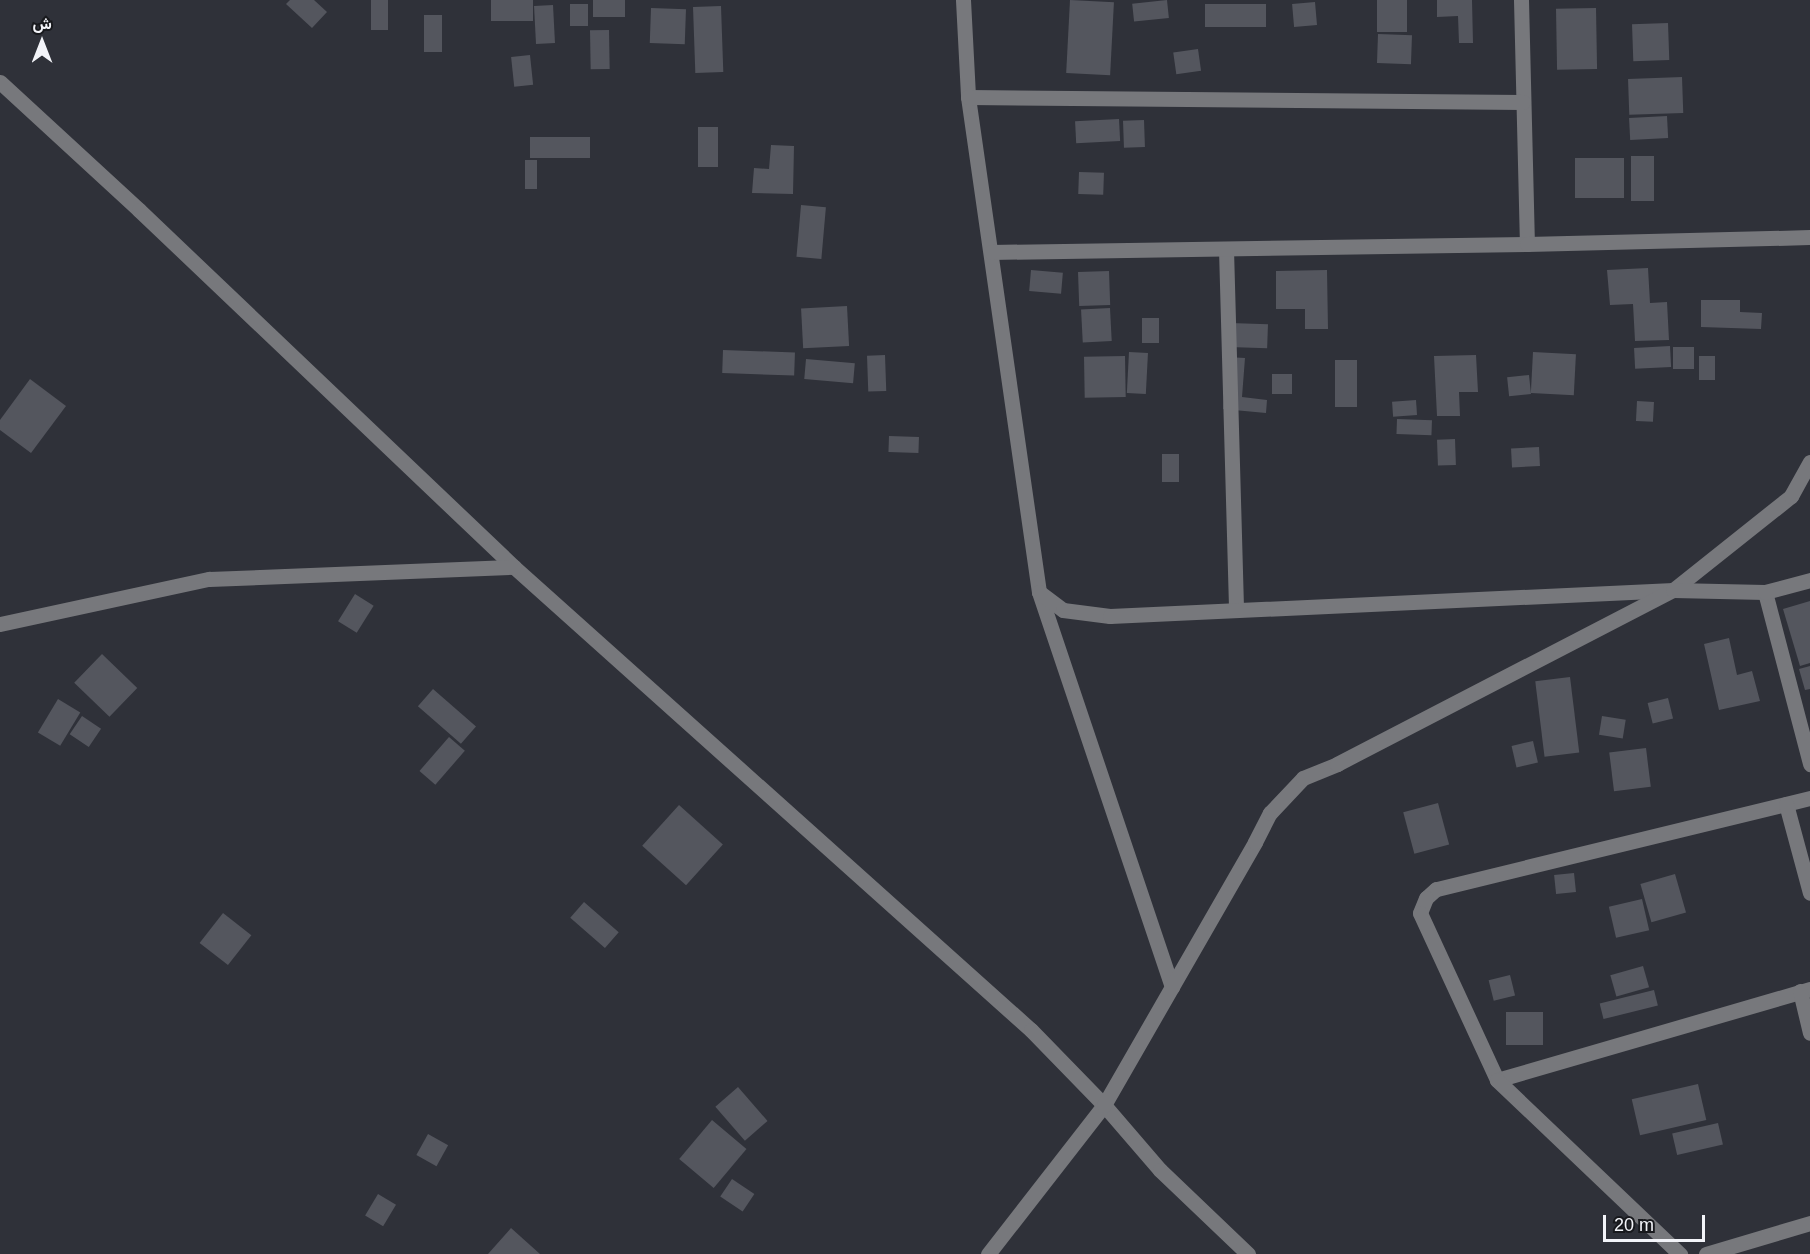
<!DOCTYPE html>
<html>
<head>
<meta charset="utf-8">
<style>
  body { margin:0 }
  #map { position:relative; width:1810px; height:1254px; overflow:hidden; background:#2f3139; font-family:Helvetica,Vazirmatn,sans-serif }
  div>[style] { position:absolute }
  [style*='--x'] { left:calc(var(--x)*1px); top:calc(var(--y)*1px); width:calc(var(--w)*1px); rotate:calc(var(--a)*1deg) }
  .building>* { inset:0; background:#54565e; transform-origin:0 0 }
  .minor>* { height:15px; margin:-7.5px; padding:0 7.5px; transform-origin:7.5px; border-radius:7.5px; background:#77787c }
  span { translate:-50% -50%; white-space:nowrap; text-align:center; line-height:1.15; -webkit-text-stroke:5px #18191d; paint-order:stroke }
  .north { position:absolute; left:12px; top:12px; width:60px; height:60px; -webkit-text-stroke:4px #18191d; paint-order:stroke; rotate:0deg; font-size:16px; font-weight:700; line-height:24px; text-align:center; color:#f3f4f9 }
  .north::after { content:''; display:block; margin:auto; width:21px; height:27px; background:#f3f4f9; clip-path:polygon(50% 0,100% 100%,50% 72%,0 100%) }
  .scale { position:absolute; left:1603px; top:1215px; width:102px; height:27px; box-sizing:border-box; border:3px solid #f3f4f9; border-top:0; padding-left:8px; font-size:18px; line-height:21px; white-space:nowrap; color:#f3f4f9; -webkit-text-stroke:4px #18191d; paint-order:stroke }
</style>
</head>
<body>
<div id="map">
  <div class="building">
    <div style="clip-path:polygon(290px 0,314px 0,327px 12px,312px 28px,286px 4px)"></div>
    <div style="left:371px;top:0;width:17px;height:30px"></div>
    <div style="left:491px;top:0;width:42px;height:21px"></div>
    <div style="left:593px;top:0;width:32px;height:17px"></div>
    <div style="left:1070px;top:0;width:44px;height:73px;rotate:3deg"></div>
    <div style="left:1167px;top:0;width:18px;height:35px;rotate:84deg"></div>
    <div style="left:1377px;top:0;width:30px;height:32px"></div>
    <div style="clip-path:polygon(1437px 0,1472px 0,1473px 43px,1459px 43px,1458px 16px,1437px 17px)"></div>
    <div style="left:1315px;top:2px;width:23px;height:23px;rotate:85deg"></div>
    <div style="left:570px;top:4px;width:18px;height:22px"></div>
    <div style="left:1266px;top:4px;width:23px;height:61px;rotate:90deg"></div>
    <div style="left:553px;top:5px;width:38px;height:19px;rotate:87deg"></div>
    <div style="left:721px;top:6px;width:66px;height:28px;rotate:88deg"></div>
    <div style="left:651px;top:8px;width:35px;height:35px;rotate:2deg"></div>
    <div style="left:1596px;top:8px;width:61px;height:40px;rotate:89deg"></div>
    <div style="left:424px;top:15px;width:18px;height:37px"></div>
    <div style="left:1668px;top:23px;width:37px;height:36px;rotate:88deg"></div>
    <div style="left:609px;top:30px;width:39px;height:19px;rotate:89deg"></div>
    <div style="left:1378px;top:34px;width:34px;height:29px;rotate:2deg"></div>
    <div style="left:1198px;top:49px;width:22px;height:25px;rotate:82deg"></div>
    <div style="left:530px;top:55px;width:30px;height:19px;rotate:84deg"></div>
    <div style="left:1682px;top:77px;width:36px;height:54px;rotate:88deg"></div>
    <div style="left:1667px;top:116px;width:22px;height:38px;rotate:87deg"></div>
    <div style="left:1119px;top:119px;width:22px;height:44px;rotate:87deg"></div>
    <div style="left:1144px;top:120px;width:27px;height:21px;rotate:88deg"></div>
    <div style="left:698px;top:127px;width:20px;height:40px"></div>
    <div style="left:530px;top:137px;width:60px;height:21px"></div>
    <div style="clip-path:polygon(771px 145px,794px 146px,793px 194px,752px 193px,754px 168px,769px 169px)"></div>
    <div style="left:1631px;top:156px;width:23px;height:45px"></div>
    <div style="left:1624px;top:158px;width:40px;height:49px;rotate:90deg"></div>
    <div style="left:525px;top:160px;width:12px;height:29px"></div>
    <div style="left:1079px;top:172px;width:25px;height:22px;rotate:2deg"></div>
    <div style="left:801px;top:205px;width:25px;height:52px;rotate:5deg"></div>
    <div style="clip-path:polygon(1648px 268px,1650px 303px,1667px 302px,1669px 340px,1635px 341px,1633px 304px,1610px 305px,1607px 270px)"></div>
    <div style="left:1031px;top:270px;width:32px;height:21px;rotate:5deg"></div>
    <div style="clip-path:polygon(1327px 270px,1328px 329px,1305px 329px,1305px 309px,1276px 309px,1276px 271px)"></div>
    <div style="left:1109px;top:271px;width:34px;height:31px;rotate:88deg"></div>
    <div style="clip-path:polygon(1701px 300px,1740px 300px,1740px 312px,1762px 313px,1761px 329px,1701px 327px)"></div>
    <div style="left:847px;top:306px;width:40px;height:46px;rotate:87deg"></div>
    <div style="left:1110px;top:308px;width:33px;height:29px;rotate:87deg"></div>
    <div style="left:1142px;top:318px;width:17px;height:25px"></div>
    <div style="left:1230px;top:323px;width:38px;height:24px;rotate:2deg"></div>
    <div style="left:1670px;top:346px;width:21px;height:36px;rotate:87deg"></div>
    <div style="left:1673px;top:347px;width:21px;height:22px"></div>
    <div style="left:723px;top:350px;width:72px;height:23px;rotate:2deg"></div>
    <div style="left:1129px;top:352px;width:19px;height:41px;rotate:3deg"></div>
    <div style="left:1533px;top:352px;width:43px;height:41px;rotate:3deg"></div>
    <div style="left:885px;top:355px;width:36px;height:18px;rotate:88deg"></div>
    <div style="clip-path:polygon(1476px 355px,1478px 392px,1459px 392px,1460px 416px,1437px 416px,1434px 356px)"></div>
    <div style="left:1125px;top:356px;width:41px;height:41px;rotate:89deg"></div>
    <div style="left:1699px;top:356px;width:16px;height:24px"></div>
    <div style="clip-path:polygon(1227px 357px,1245px 358px,1242px 397px,1267px 400px,1266px 413px,1223px 409px)"></div>
    <div style="left:806px;top:359px;width:49px;height:20px;rotate:5deg"></div>
    <div style="left:1335px;top:360px;width:22px;height:47px"></div>
    <div style="left:1272px;top:374px;width:20px;height:20px"></div>
    <div style="left:1529px;top:375px;width:19px;height:22px;rotate:84deg"></div>
    <div style="clip-path:polygon(30px 379px,66px 406px,31px 453px,0 430px,0 420px)"></div>
    <div style="left:1416px;top:400px;width:15px;height:24px;rotate:86deg"></div>
    <div style="left:1637px;top:401px;width:17px;height:20px;rotate:3deg"></div>
    <div style="left:1397px;top:419px;width:35px;height:15px;rotate:2deg"></div>
    <div style="left:889px;top:436px;width:30px;height:16px;rotate:2deg"></div>
    <div style="left:1455px;top:439px;width:26px;height:18px;rotate:88deg"></div>
    <div style="left:1539px;top:447px;width:19px;height:28px;rotate:87deg"></div>
    <div style="left:1179px;top:454px;width:28px;height:17px;rotate:90deg"></div>
    <div style="left:355px;top:594px;width:22px;height:32px;rotate:32deg"></div>
    <div style="clip-path:polygon(1810px 601px,1810px 663px,1800px 666px,1783px 609px)"></div>
    <div style="clip-path:polygon(1729px 638px,1737px 675px,1752px 671px,1760px 701px,1719px 710px,1704px 644px)"></div>
    <div style="left:102px;top:654px;width:49px;height:40px;rotate:44deg"></div>
    <div style="clip-path:polygon(1810px 666px,1810px 689px,1805px 690px,1799px 669px)"></div>
    <div style="left:1570px;top:677px;width:76px;height:35px;rotate:83deg"></div>
    <div style="left:433px;top:689px;width:57px;height:23px;rotate:41deg"></div>
    <div style="left:1668px;top:698px;width:21px;height:21px;rotate:76deg"></div>
    <div style="left:58px;top:699px;width:26px;height:39px;rotate:31deg"></div>
    <div style="left:82px;top:716px;width:23px;height:22px;rotate:34deg"></div>
    <div style="left:1602px;top:716px;width:24px;height:19px;rotate:9deg"></div>
    <div style="left:449px;top:737px;width:21px;height:45px;rotate:41deg"></div>
    <div style="left:1533px;top:741px;width:22px;height:22px;rotate:77deg"></div>
    <div style="left:1646px;top:748px;width:39px;height:37px;rotate:83deg"></div>
    <div style="left:1438px;top:803px;width:43px;height:36px;rotate:75deg"></div>
    <div style="left:679px;top:805px;width:59px;height:55px;rotate:42deg"></div>
    <div style="left:1574px;top:873px;width:19px;height:20px;rotate:84deg"></div>
    <div style="left:1675px;top:874px;width:40px;height:36px;rotate:74deg"></div>
    <div style="left:1642px;top:899px;width:32px;height:34px;rotate:77deg"></div>
    <div style="left:584px;top:902px;width:46px;height:21px;rotate:41deg"></div>
    <div style="left:223px;top:913px;width:36px;height:38px;rotate:38deg"></div>
    <div style="left:1643px;top:966px;width:22px;height:34px;rotate:74deg"></div>
    <div style="left:1510px;top:975px;width:21px;height:22px;rotate:76deg"></div>
    <div style="left:1654px;top:990px;width:16px;height:56px;rotate:76deg"></div>
    <div style="left:1543px;top:1012px;width:33px;height:37px;rotate:90deg"></div>
    <div style="left:1698px;top:1084px;width:37px;height:68px;rotate:77deg"></div>
    <div style="left:738px;top:1087px;width:45px;height:30px;rotate:49deg"></div>
    <div style="left:712px;top:1120px;width:45px;height:51px;rotate:40deg"></div>
    <div style="left:1718px;top:1123px;width:22px;height:47px;rotate:77deg"></div>
    <div style="left:428px;top:1134px;width:23px;height:24px;rotate:29deg"></div>
    <div style="left:732px;top:1179px;width:27px;height:21px;rotate:34deg"></div>
    <div style="left:378px;top:1194px;width:21px;height:25px;rotate:31deg"></div>
    <div style="clip-path:polygon(511px 1228px,540px 1254px,488px 1254px)"></div>
  </div>
  <div class="minor">
    <div style="--x:963;--y:0;--w:97;--a:87"></div>
    <div style="--x:968;--y:97;--w:500;--a:81.84"></div>
    <div style="--x:1039;--y:592;--w:417;--a:71.4"></div>
    <div style="--x:1521;--y:0;--w:244;--a:88.6"></div>
    <div style="--x:0;--y:82;--w:189;--a:42.6"></div>
    <div style="--x:139;--y:210;--w:518;--a:43.59"></div>
    <div style="--x:514;--y:567;--w:694;--a:41.85"></div>
    <div style="--x:1031;--y:1030;--w:105;--a:45.8"></div>
    <div style="--x:1104;--y:1105;--w:86;--a:49.3"></div>
    <div style="--x:1160;--y:1170;--w:122;--a:43.7"></div>
    <div style="--x:968;--y:97;--w:555;--a:0.52"></div>
    <div style="--x:1226;--y:249;--w:361;--a:88.4"></div>
    <div style="--x:991;--y:252;--w:536;--a:-0.86"></div>
    <div style="--x:1527;--y:244;--w:283;--a:-1.4"></div>
    <div style="--x:1039;--y:592;--w:30;--a:37"></div>
    <div style="--x:1063;--y:610;--w:47;--a:7.3"></div>
    <div style="--x:1110;--y:616;--w:564;--a:-2.64"></div>
    <div style="--x:1673;--y:590;--w:151;--a:-38.5"></div>
    <div style="--x:1791;--y:496;--w:39;--a:-61"></div>
    <div style="--x:1765;--y:592;--w:178;--a:75.3"></div>
    <div style="--x:0;--y:624;--w:214;--a:-12.2"></div>
    <div style="--x:209;--y:579;--w:305;--a:-2.3"></div>
    <div style="--x:1810;--y:798;--w:385;--a:166.3"></div>
    <div style="--x:1436;--y:889;--w:13;--a:138"></div>
    <div style="--x:1426;--y:898;--w:16;--a:112"></div>
    <div style="--x:1420;--y:913;--w:184;--a:65.2"></div>
    <div style="--x:1497;--y:1080;--w:326;--a:-16.2"></div>
    <div style="--x:1786;--y:804;--w:92;--a:74.9"></div>
    <div style="--x:1800;--y:991;--w:43;--a:76.6"></div>
    <div style="--x:1497;--y:1080;--w:253;--a:43.6"></div>
    <div style="--x:988;--y:1254;--w:189;--a:-52.1"></div>
    <div style="--x:1104;--y:1105;--w:303;--a:-60.1"></div>
    <div style="--x:1255;--y:842;--w:33;--a:-63"></div>
    <div style="--x:1270;--y:813;--w:48;--a:-46.7"></div>
    <div style="--x:1303;--y:778;--w:37;--a:-22"></div>
    <div style="--x:1337;--y:764;--w:378;--a:-27.4"></div>
    <div style="--x:1673;--y:590;--w:92;--a:1.2"></div>
    <div style="--x:1765;--y:592;--w:47;--a:-14.9"></div>
    <div style="--x:1706;--y:1254;--w:109;--a:-16.6"></div>
  </div>
  <div class="north">ش</div>
  <div class="scale">20 m</div>
</div>
</body>
</html>
